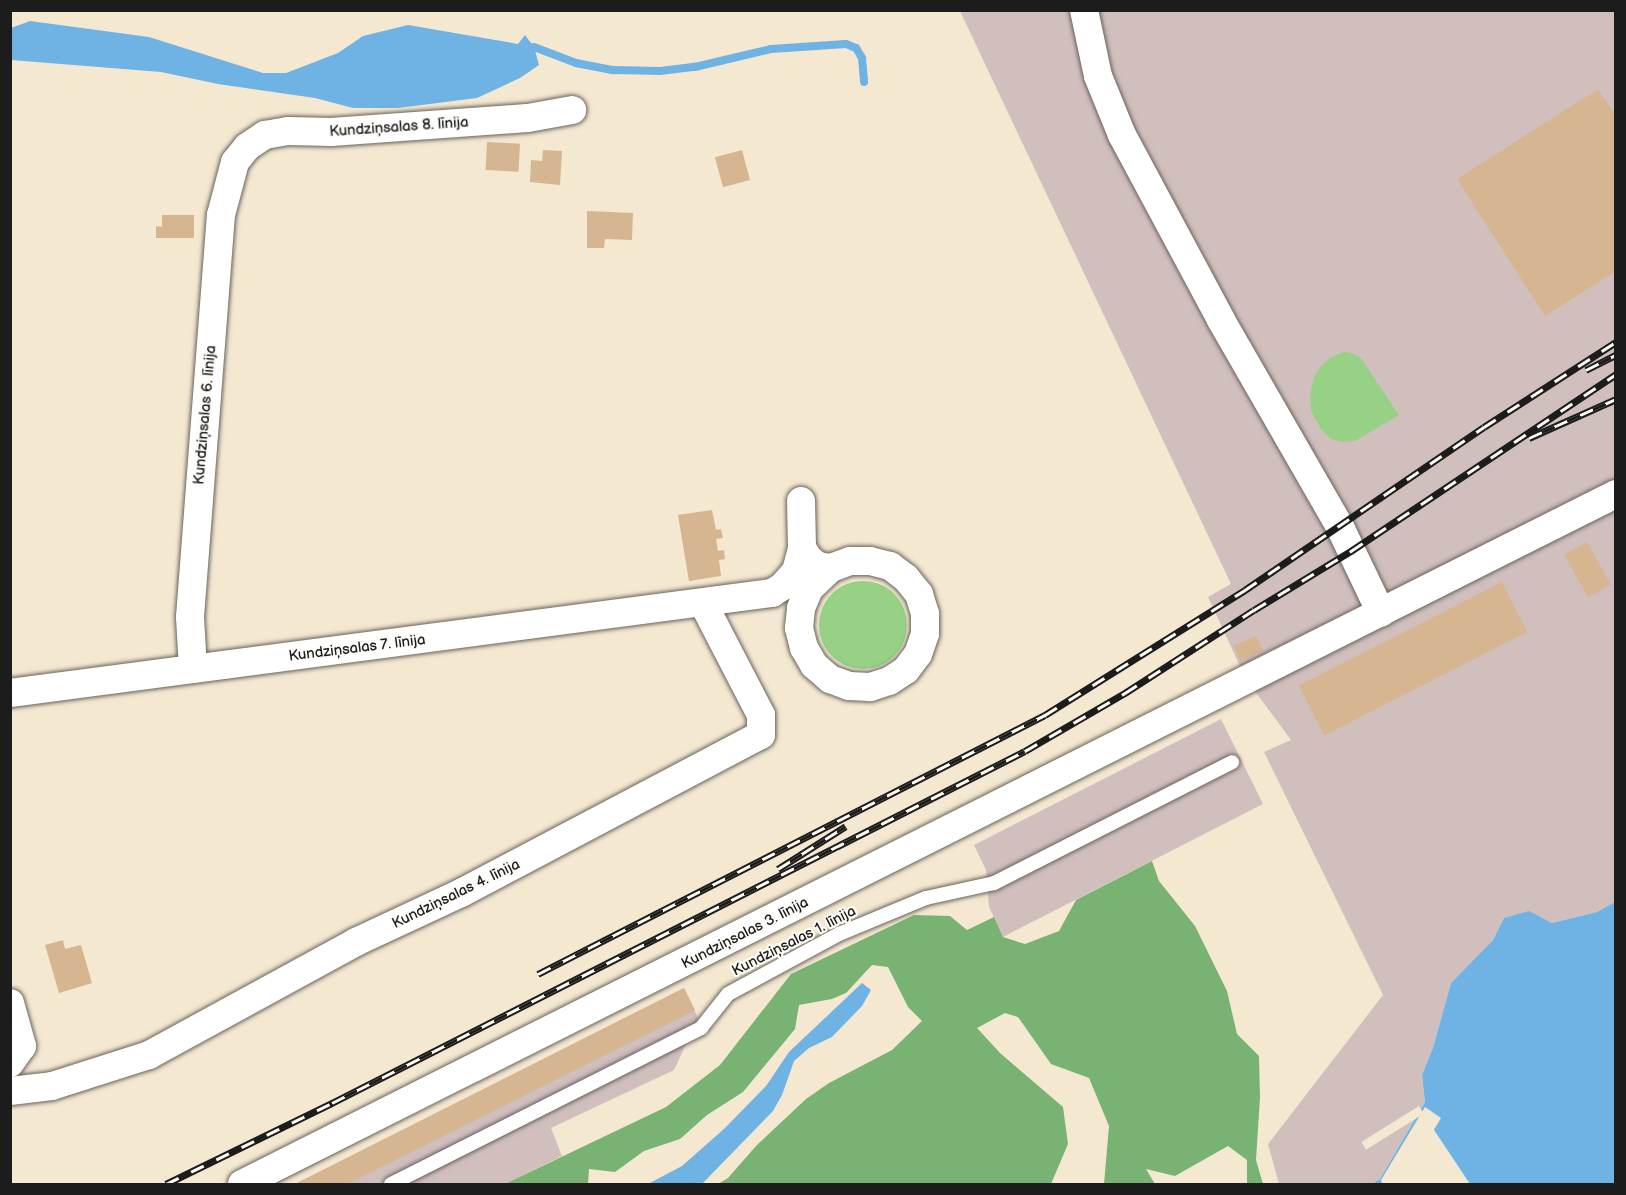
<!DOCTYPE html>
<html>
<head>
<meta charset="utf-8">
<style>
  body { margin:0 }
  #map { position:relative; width:1626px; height:1195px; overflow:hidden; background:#f4e8d1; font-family:"Balsamiq Sans",sans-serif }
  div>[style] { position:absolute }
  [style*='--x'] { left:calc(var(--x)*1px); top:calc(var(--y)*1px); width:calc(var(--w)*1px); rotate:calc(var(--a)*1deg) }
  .industrial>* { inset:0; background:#d1bfbe }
  .green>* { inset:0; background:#96d186 }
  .round { border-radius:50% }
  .forest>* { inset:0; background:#78b373 }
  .water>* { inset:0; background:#6fb3e5 }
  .pier>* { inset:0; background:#f4e8d1; transform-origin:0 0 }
  .stream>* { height:8px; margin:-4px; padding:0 4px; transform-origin:4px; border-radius:4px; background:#6fb3e5 }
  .building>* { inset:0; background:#d6b591; transform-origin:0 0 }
  .roads { filter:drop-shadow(0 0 2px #68635b) drop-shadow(0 0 2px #68635b) }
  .lane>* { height:14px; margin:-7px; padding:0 7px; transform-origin:7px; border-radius:7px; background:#fff }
  .street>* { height:28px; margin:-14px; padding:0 14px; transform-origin:14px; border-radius:14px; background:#fff }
  .rail>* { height:7px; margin-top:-3.5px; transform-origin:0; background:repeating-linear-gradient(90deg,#fdfcf7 0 14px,#1c1c1c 0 28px); box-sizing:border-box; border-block:2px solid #1c1c1c }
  span { translate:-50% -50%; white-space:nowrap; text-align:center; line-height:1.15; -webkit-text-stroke:4.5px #fdfcf7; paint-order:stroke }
  .street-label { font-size:15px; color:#1c1c1c }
  .frame { position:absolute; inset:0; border:12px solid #1c1c1c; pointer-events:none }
</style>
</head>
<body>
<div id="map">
  <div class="industrial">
    <div style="clip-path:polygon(960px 11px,1615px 11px,1615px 902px,1597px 912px,1552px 923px,1529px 912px,1504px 918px,1493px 940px,1451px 983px,1433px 1048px,1422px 1075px,1425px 1102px,1380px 1179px,1372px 1184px,1279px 1184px,1268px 1144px,1383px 995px,1264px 752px,1291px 740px,1246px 679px,1208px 597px,1231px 584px)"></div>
    <div style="clip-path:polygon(1221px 719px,1263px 804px,1003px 937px,989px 907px,986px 870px,974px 845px)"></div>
    <div style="clip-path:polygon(684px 988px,698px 1018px,674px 1070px,551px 1128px,562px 1156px,505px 1184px,295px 1184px)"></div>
  </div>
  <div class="green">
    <div style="clip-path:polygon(1343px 352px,1352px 353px,1361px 358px,1399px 415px,1355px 441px,1343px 442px,1331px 439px,1320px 428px,1311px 410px,1310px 394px,1314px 377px,1321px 366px,1330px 358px)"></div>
    <div class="round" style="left:819px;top:581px;width:88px;height:88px"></div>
  </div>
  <div class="forest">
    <div style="clip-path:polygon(1152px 861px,1159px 881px,1195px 926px,1227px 991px,1237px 1034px,1259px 1056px,1260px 1097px,1256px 1160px,1263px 1184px,1247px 1184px,1247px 1160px,1228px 1146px,1175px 1176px,1146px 1169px,1155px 1184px,1104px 1184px,1109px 1126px,1089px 1078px,1051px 1064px,1018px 1017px,1005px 1013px,977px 1028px,1000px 1053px,1063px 1107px,1068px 1144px,1051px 1184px,718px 1184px,728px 1178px,756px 1146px,806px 1099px,829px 1083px,892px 1050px,922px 1021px,908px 1007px,888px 967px,872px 965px,846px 993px,832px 999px,799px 1005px,795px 1029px,743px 1092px,707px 1115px,680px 1139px,644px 1151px,615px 1172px,589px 1169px,588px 1184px,505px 1184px,666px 1107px,720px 1065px,791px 974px,914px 915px,950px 916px,967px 930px,994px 917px,1003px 937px,1025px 944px,1059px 931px,1076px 900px)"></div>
  </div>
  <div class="water">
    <div style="clip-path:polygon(30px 21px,149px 37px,263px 73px,286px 73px,338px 53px,363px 36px,408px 25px,518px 44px,525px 35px,534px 47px,539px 65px,520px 78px,477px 98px,398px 108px,353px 108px,315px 98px,218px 84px,161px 72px,11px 60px,11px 28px)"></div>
    <div style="clip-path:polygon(1615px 902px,1615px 1184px,1401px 1184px,1441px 1118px,1425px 1107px,1381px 1180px,1382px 1184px,1372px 1184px,1380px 1179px,1425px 1102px,1422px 1075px,1433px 1048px,1451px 983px,1493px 940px,1504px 918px,1529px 911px,1552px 923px,1597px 912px)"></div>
    <div style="clip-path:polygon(862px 983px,871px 990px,862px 1006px,832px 1037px,809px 1048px,794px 1061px,782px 1095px,773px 1111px,702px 1184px,648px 1184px,682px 1166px,725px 1128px,766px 1086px,789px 1052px)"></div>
  </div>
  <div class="pier">
    <div style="left:1419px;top:1106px;width:9px;height:68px;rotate:58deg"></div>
    <div style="clip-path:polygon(1432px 1127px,1470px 1184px,1398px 1184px)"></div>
  </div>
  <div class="stream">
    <div style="--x:534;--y:47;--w:45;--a:20.9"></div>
    <div style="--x:576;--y:63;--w:38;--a:11"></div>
    <div style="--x:613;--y:70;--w:47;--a:1.2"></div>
    <div style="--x:660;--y:71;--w:35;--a:-7"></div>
    <div style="--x:695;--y:67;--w:78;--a:-13.3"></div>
    <div style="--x:771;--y:49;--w:75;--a:-3.8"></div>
    <div style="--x:846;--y:44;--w:11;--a:22"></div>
    <div style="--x:856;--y:48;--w:12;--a:59"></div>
    <div style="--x:862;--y:58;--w:24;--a:85"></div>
  </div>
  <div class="building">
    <div style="clip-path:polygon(1598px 89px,1616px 116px,1616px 271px,1545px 316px,1457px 179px)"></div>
    <div style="left:487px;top:142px;width:33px;height:28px;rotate:3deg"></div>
    <div style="clip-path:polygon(543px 150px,562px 151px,560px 185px,530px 182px,531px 160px,542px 161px)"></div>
    <div style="left:742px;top:150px;width:31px;height:28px;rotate:75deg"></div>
    <div style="clip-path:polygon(587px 211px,633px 213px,632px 240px,605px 239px,604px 248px,587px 248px)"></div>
    <div style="clip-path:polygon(162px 215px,194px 215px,194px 238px,156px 238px,156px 226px,162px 227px)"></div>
    <div style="clip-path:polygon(712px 510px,716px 530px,721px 529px,723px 538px,716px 539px,718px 551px,724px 550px,725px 559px,719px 560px,721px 576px,689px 581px,678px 515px)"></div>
    <div style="left:1587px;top:542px;width:49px;height:26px;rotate:61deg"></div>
    <div style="left:1502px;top:582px;width:56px;height:228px;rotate:63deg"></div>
    <div style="left:1257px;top:636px;width:16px;height:25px;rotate:68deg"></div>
    <div style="clip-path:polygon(63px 940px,65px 949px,81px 945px,92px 983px,59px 993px,45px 945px)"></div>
    <div style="clip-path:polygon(684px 988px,695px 1010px,347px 1184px,295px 1184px)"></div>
  </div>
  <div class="roads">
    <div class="lane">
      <div style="--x:391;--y:1184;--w:347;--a:-26.7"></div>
      <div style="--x:701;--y:1028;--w:43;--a:-51.5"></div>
      <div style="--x:728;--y:994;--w:126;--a:-28.4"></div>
      <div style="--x:839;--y:934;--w:94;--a:-22.5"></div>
      <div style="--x:926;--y:898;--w:70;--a:-12.4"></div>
      <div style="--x:994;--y:883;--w:267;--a:-26.9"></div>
    </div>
    <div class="street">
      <div style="--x:1084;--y:10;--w:67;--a:78"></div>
      <div style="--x:1098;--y:76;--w:64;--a:67.9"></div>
      <div style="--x:1122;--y:135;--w:210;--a:61.8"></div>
      <div style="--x:1221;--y:320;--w:239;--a:60.1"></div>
      <div style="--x:1340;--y:527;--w:95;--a:64.5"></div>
      <div style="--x:802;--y:548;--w:13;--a:58"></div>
      <div style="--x:809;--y:559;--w:11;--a:38"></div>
      <div style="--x:818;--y:566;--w:13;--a:9"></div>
      <div style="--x:831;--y:568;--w:20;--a:-20"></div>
      <div style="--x:850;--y:561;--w:20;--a:0"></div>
      <div style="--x:870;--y:561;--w:21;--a:14"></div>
      <div style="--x:890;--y:566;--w:20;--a:37"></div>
      <div style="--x:906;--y:578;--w:21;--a:51"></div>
      <div style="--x:919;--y:594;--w:21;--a:73"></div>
      <div style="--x:925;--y:614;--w:20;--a:90"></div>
      <div style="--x:925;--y:634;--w:21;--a:109"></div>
      <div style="--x:918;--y:654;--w:20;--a:127"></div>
      <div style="--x:906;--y:670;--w:20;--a:147"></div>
      <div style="--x:889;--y:681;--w:20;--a:162"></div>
      <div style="--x:870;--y:687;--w:21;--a:-177"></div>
      <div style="--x:849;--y:686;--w:20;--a:-160"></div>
      <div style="--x:830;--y:679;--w:21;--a:-139"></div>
      <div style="--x:814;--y:665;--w:20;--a:-120"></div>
      <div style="--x:804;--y:648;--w:21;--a:-104"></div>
      <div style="--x:799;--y:628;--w:20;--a:-84"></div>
      <div style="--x:801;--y:608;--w:21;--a:-67"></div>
      <div style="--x:809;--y:589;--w:30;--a:-44"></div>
      <div style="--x:193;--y:669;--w:52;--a:-93.3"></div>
      <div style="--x:190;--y:617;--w:403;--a:-85.6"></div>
      <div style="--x:221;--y:215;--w:55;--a:-75.2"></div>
      <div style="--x:235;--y:162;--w:19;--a:-51"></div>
      <div style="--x:247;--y:147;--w:22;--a:-34"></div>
      <div style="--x:265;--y:135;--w:23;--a:-10"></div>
      <div style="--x:288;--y:131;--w:43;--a:1.3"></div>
      <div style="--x:331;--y:132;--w:197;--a:-4.1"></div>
      <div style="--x:528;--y:118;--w:45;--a:-10.3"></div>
      <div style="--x:10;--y:693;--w:769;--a:-7.48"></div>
      <div style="--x:772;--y:593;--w:13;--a:-32"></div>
      <div style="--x:783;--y:586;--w:20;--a:-49"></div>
      <div style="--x:796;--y:571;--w:24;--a:-75"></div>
      <div style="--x:802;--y:548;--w:47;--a:-91.2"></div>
      <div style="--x:10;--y:1003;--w:45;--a:74.4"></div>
      <div style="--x:22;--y:1046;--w:21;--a:125"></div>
      <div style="--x:10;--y:1091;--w:42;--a:-6.8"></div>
      <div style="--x:52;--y:1086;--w:102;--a:-17.7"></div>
      <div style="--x:149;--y:1055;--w:236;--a:-28.6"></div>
      <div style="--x:356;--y:942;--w:116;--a:-25"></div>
      <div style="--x:461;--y:893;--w:339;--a:-27.8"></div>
      <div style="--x:761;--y:735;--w:20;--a:-90"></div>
      <div style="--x:761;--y:715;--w:126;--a:-117.4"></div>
      <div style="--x:242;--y:1184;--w:1538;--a:-26.67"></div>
    </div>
  </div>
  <div class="rail">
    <div style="--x:1586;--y:370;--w:34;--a:-27"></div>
    <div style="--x:1529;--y:438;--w:95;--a:-24.1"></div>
    <div style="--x:778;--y:869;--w:80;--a:-32.3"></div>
    <div style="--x:538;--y:974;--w:569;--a:-27.06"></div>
    <div style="--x:1045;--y:715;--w:236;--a:-32"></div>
    <div style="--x:1245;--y:590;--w:289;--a:-34.3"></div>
    <div style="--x:1484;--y:427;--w:157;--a:-32.8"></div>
    <div style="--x:166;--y:1184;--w:185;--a:-26"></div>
    <div style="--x:332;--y:1103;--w:777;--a:-26.93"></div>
    <div style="--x:1025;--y:751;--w:116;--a:-30.1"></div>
    <div style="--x:1125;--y:693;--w:153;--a:-32.8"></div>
    <div style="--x:1254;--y:610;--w:114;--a:-31.3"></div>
    <div style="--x:1351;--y:551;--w:319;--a:-33.7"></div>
  </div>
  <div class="street-label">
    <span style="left:399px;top:127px;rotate:-4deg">Kundziņsalas 8. līnija</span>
    <span style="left:205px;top:415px;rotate:-85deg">Kundziņsalas 6. līnija</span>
    <span style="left:357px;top:648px;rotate:-7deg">Kundziņsalas 7. līnija</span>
    <span style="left:456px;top:894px;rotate:-26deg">Kundziņsalas 4. līnija</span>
    <span style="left:745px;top:933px;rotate:-27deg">Kundziņsalas 3. līnija</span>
    <span style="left:794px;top:941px;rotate:-27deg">Kundziņsalas 1. līnija</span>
  </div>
  <div class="frame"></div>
</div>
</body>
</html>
